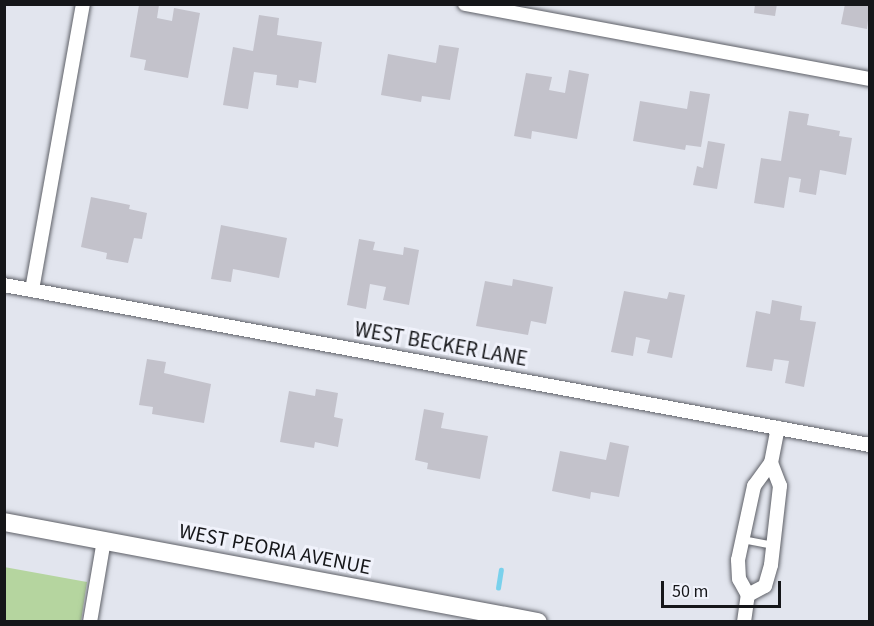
<!DOCTYPE html>
<html>
<head>
<meta charset="utf-8">
<style>
  body { margin:0 }
  #map { position:relative; width:874px; height:626px; overflow:hidden; background:#e2e5ee; font-family:"Source Sans 3",sans-serif }
  div>[style] { position:absolute }
  [style*='--x'] { left:calc(var(--x)*1px); top:calc(var(--y)*1px); width:calc(var(--w)*1px); rotate:calc(var(--a)*1deg) }
  .green>* { inset:0; background:#b5d59f }
  .stream>* { height:4.5px; margin:-2.25px; padding:0 2.25px; transform-origin:2.25px; border-radius:2.25px; background:#79d1ec }
  .building>* { inset:0; background:#c3c2cb }
  .roads { filter:drop-shadow(0 0 2px #5e6067) drop-shadow(0 0 2px #5e6067) }
  .lane>* { height:7px; margin:-3.5px; padding:0 3.5px; transform-origin:3.5px; border-radius:3.5px; background:#fff }
  .street>* { height:14px; margin:-7px; padding:0 7px; transform-origin:7px; border-radius:7px; background:#fff }
  .secondary>* { height:18px; margin:-9px; padding:0 9px; transform-origin:9px; border-radius:9px; background:#fff }
  span { translate:-50% -50%; white-space:nowrap; text-align:center; line-height:1.15; -webkit-text-stroke:6px #f0f2fb; paint-order:stroke }
  .street-label { font-size:21px; color:#151619 }
  .frame { position:absolute; inset:0; border:6px solid #151619; pointer-events:none }
  .scale { position:absolute; left:661px; top:581px; width:120px; height:27px; box-sizing:border-box; border:3px solid #151619; border-top:0; padding-left:8px; font-size:18px; line-height:21px; white-space:nowrap; color:#151619; -webkit-text-stroke:4px #f0f2fb; paint-order:stroke }
</style>
</head>
<body>
<div id="map">
  <div class="green">
    <div style="clip-path:polygon(4px 567px,87px 582px,81px 621px,5px 621px)"></div>
  </div>
  <div class="stream">
    <div style="--x:498;--y:588;--w:18;--a:-81"></div>
  </div>
  <div class="building">
    <div style="clip-path:polygon(755px 4px,777px 4px,775px 16px,754px 13px)"></div>
    <div style="clip-path:polygon(845px 4px,870px 4px,867px 29px,841px 24px)"></div>
    <div style="clip-path:polygon(139px 5px,159px 5px,157px 18px,172px 21px,174px 8px,200px 13px,188px 78px,144px 70px,146px 60px,130px 57px)"></div>
    <div style="clip-path:polygon(259px 15px,279px 18px,277px 35px,322px 42px,316px 83px,299px 80px,298px 88px,276px 85px,277px 75px,254px 72px,248px 109px,223px 105px,233px 47px,253px 51px)"></div>
    <div style="clip-path:polygon(439px 45px,459px 48px,450px 100px,422px 96px,421px 102px,381px 95px,388px 54px,436px 63px)"></div>
    <div style="clip-path:polygon(569px 70px,589px 74px,577px 139px,532px 131px,531px 139px,514px 136px,526px 73px,552px 77px,549px 90px,565px 93px)"></div>
    <div style="clip-path:polygon(690px 91px,710px 94px,701px 147px,686px 145px,685px 150px,633px 141px,640px 101px,687px 109px)"></div>
    <div style="clip-path:polygon(789px 111px,809px 114px,807px 125px,840px 131px,839px 136px,852px 138px,846px 175px,820px 170px,816px 195px,799px 192px,801px 179px,789px 177px,784px 208px,754px 203px,761px 158px,781px 161px)"></div>
    <div style="clip-path:polygon(708px 141px,725px 144px,717px 189px,693px 185px,697px 166px,703px 168px)"></div>
    <div style="clip-path:polygon(91px 197px,130px 205px,129px 209px,147px 213px,142px 239px,134px 238px,128px 263px,106px 259px,107px 253px,81px 247px)"></div>
    <div style="clip-path:polygon(221px 225px,287px 238px,279px 278px,233px 269px,231px 282px,211px 279px)"></div>
    <div style="clip-path:polygon(359px 239px,375px 242px,373px 250px,403px 255px,404px 247px,419px 250px,409px 305px,383px 300px,386px 287px,370px 284px,366px 309px,347px 305px)"></div>
    <div style="clip-path:polygon(513px 279px,553px 287px,546px 324px,531px 321px,528px 335px,476px 326px,485px 281px,512px 286px)"></div>
    <div style="clip-path:polygon(624px 291px,667px 299px,669px 292px,685px 295px,672px 358px,647px 353px,650px 340px,636px 337px,633px 356px,611px 352px)"></div>
    <div style="clip-path:polygon(772px 300px,802px 306px,800px 320px,816px 322px,804px 387px,785px 383px,789px 361px,774px 359px,772px 371px,746px 367px,756px 311px,770px 314px)"></div>
    <div style="clip-path:polygon(147px 359px,166px 362px,164px 373px,211px 384px,204px 423px,152px 414px,153px 407px,139px 405px)"></div>
    <div style="clip-path:polygon(316px 389px,338px 393px,334px 417px,343px 419px,338px 447px,315px 442px,314px 448px,280px 442px,289px 391px,315px 396px)"></div>
    <div style="clip-path:polygon(424px 409px,444px 413px,441px 428px,488px 436px,480px 479px,427px 469px,428px 463px,415px 460px)"></div>
    <div style="clip-path:polygon(610px 442px,629px 446px,619px 497px,591px 492px,590px 499px,552px 491px,560px 451px,606px 460px)"></div>
  </div>
  <div class="roads">
    <div class="lane">
      <div style="--x:742;--y:539;--w:33;--a:11"></div>
    </div>
    <div class="street">
      <div style="--x:465;--y:4;--w:412;--a:10.5"></div>
      <div style="--x:4;--y:285;--w:881;--a:10.47"></div>
      <div style="--x:32;--y:290;--w:291;--a:-79.9"></div>
      <div style="--x:748;--y:595;--w:19;--a:-28"></div>
      <div style="--x:765;--y:586;--w:22;--a:-74"></div>
      <div style="--x:771;--y:565;--w:80;--a:-83.5"></div>
      <div style="--x:780;--y:486;--w:25;--a:-111"></div>
      <div style="--x:90;--y:622;--w:83;--a:-80.3"></div>
      <div style="--x:744;--y:622;--w:27;--a:-82"></div>
      <div style="--x:748;--y:595;--w:18;--a:-119"></div>
      <div style="--x:739;--y:579;--w:19;--a:-93"></div>
      <div style="--x:738;--y:560;--w:76;--a:-77.8"></div>
      <div style="--x:754;--y:486;--w:29;--a:-54"></div>
      <div style="--x:771;--y:463;--w:36;--a:-79"></div>
    </div>
    <div class="secondary">
      <div style="--x:4;--y:522;--w:543;--a:10.61"></div>
    </div>
  </div>
  <div class="street-label">
    <span style="left:441px;top:344px;rotate:10deg">WEST BECKER LANE</span>
    <span style="left:275px;top:549px;rotate:11deg">WEST PEORIA AVENUE</span>
  </div>
  <div class="frame"></div>
  <div class="scale">50 m</div>
</div>
</body>
</html>
